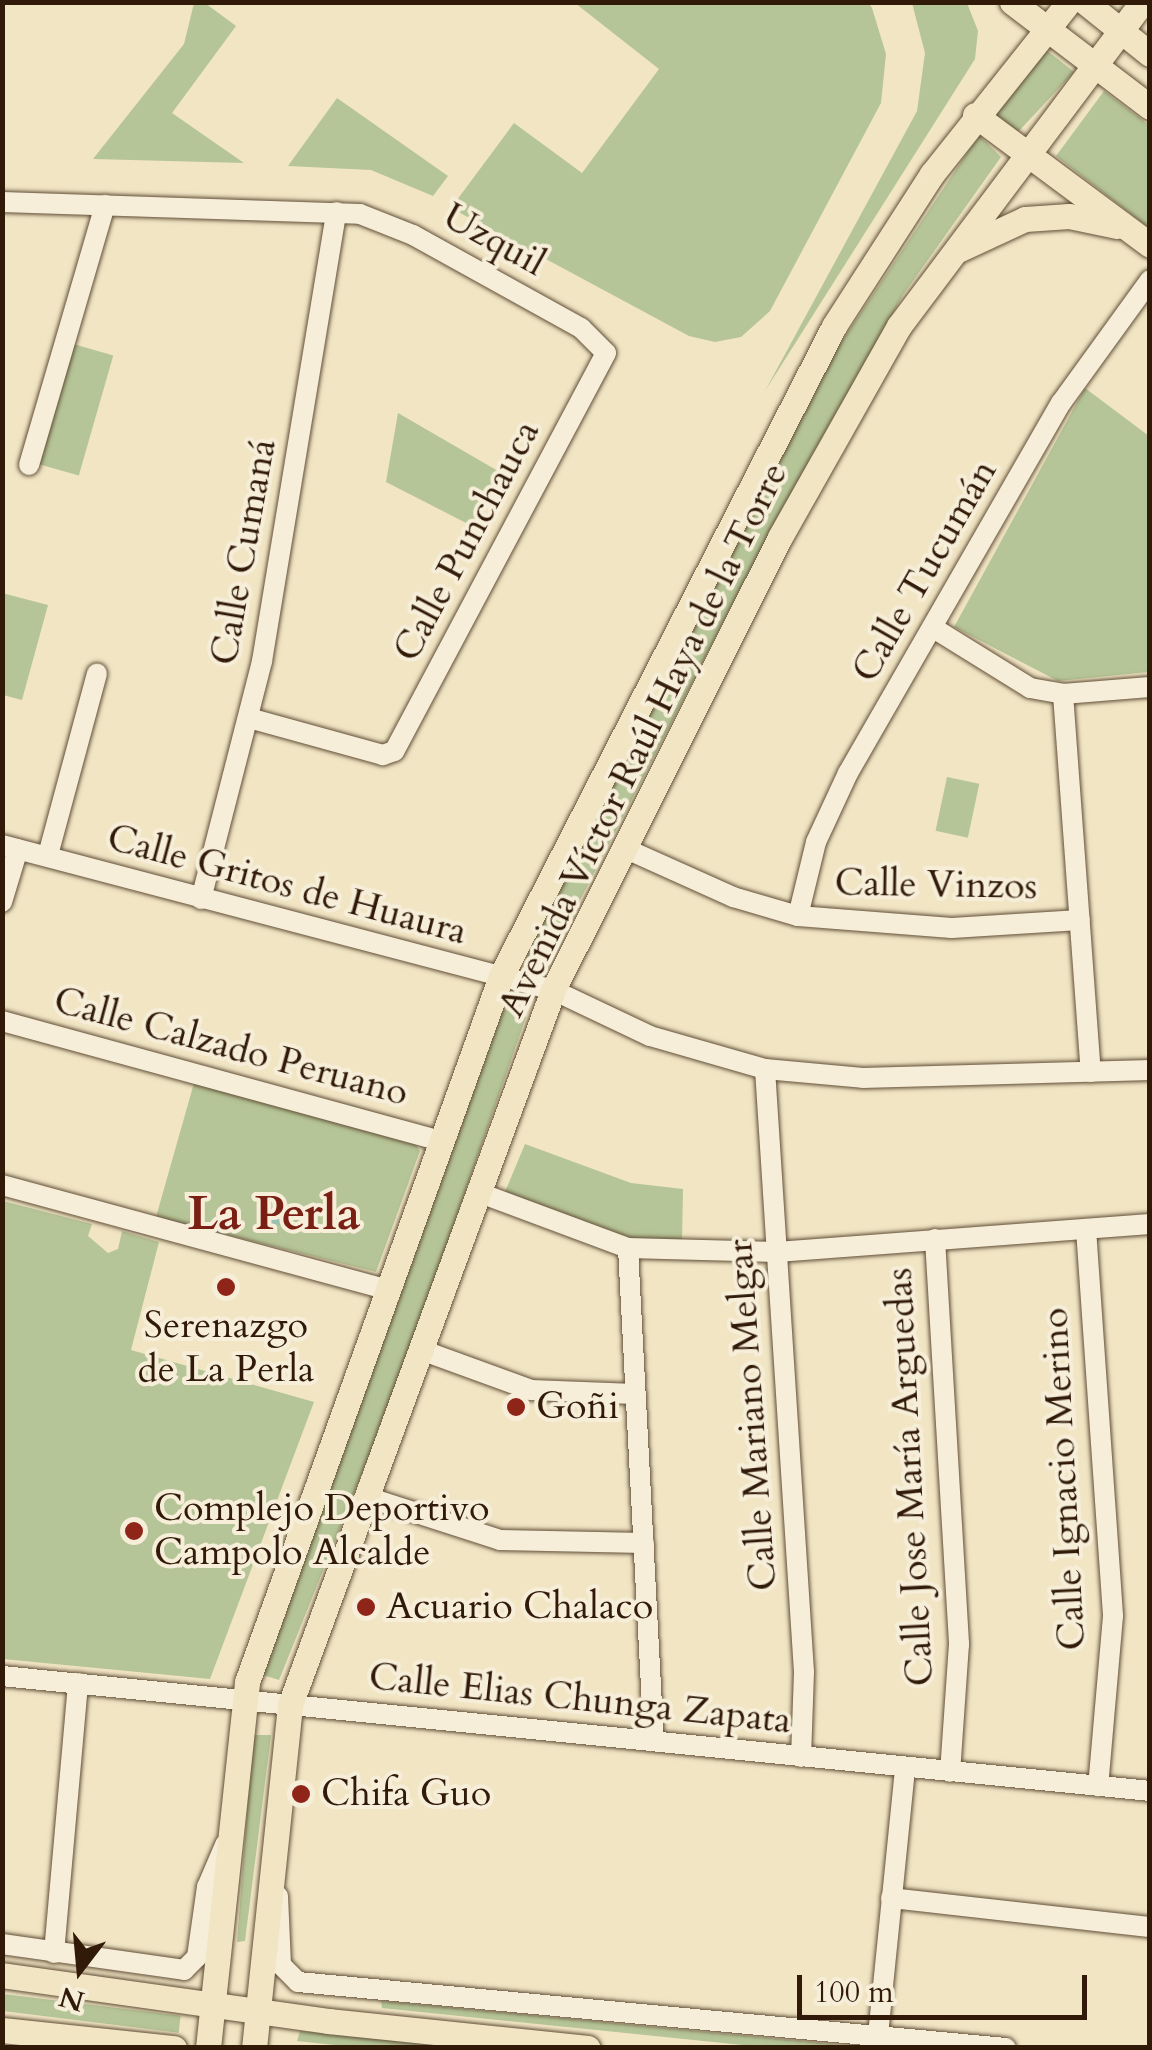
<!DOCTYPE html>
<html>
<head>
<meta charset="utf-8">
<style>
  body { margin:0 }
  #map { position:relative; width:1152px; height:2050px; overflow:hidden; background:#f1e5c4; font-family:Cardo,serif }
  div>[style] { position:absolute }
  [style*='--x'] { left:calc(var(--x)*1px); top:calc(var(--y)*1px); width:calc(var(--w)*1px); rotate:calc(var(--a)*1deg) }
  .green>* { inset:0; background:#b6c597; transform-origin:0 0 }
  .water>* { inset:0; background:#9bbfb4 }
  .round { border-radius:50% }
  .roads { filter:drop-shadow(0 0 2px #614e37) drop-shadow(0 0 2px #614e37) }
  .minor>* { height:20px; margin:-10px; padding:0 10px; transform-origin:10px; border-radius:10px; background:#f6eed9 }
  .major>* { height:25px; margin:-12.5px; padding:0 12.5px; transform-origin:12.5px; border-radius:12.5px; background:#f1e5c4 }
  .dots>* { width:28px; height:28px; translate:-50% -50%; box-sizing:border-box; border:5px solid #f6eed9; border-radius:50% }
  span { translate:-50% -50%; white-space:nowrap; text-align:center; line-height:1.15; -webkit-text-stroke:8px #f6eed9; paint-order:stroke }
  .street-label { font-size:38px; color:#311b08 }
  .poi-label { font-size:38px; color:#311b08 }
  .left { translate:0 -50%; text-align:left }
  .district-label { font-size:48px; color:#7a1f14; font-weight:700 }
  .frame { position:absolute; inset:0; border:5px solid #311b08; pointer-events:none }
  .north { position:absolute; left:30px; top:1920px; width:100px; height:100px; -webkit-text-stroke:8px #f6eed9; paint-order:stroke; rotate:196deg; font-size:28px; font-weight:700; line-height:40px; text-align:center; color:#311b08 }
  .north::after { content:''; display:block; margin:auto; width:35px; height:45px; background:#311b08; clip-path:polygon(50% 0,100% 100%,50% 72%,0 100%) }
  .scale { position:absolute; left:797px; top:1975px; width:290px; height:45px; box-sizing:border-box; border:5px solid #311b08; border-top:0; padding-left:12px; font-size:30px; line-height:35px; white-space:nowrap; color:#311b08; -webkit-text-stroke:8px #f6eed9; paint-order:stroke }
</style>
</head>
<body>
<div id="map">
  <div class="green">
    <div style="clip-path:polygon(194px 3px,205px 3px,236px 26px,172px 113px,244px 163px,93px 159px,184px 44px)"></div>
    <div style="clip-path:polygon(575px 3px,868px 2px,872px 8px,886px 54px,881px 103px,770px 311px,741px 337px,715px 342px,689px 336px,451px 208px,514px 123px,582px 173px,659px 69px)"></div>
    <div style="clip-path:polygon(912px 3px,967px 3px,978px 31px,975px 59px,765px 391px,917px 111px,925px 53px)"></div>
    <div style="clip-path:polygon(1044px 48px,1074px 72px,1018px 132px,995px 116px,995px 106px)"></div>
    <div style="clip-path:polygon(1104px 91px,1149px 125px,1149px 228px,1056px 156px)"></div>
    <div style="clip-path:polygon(337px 98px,448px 176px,433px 196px,371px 170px,288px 166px)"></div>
    <div style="clip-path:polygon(979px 135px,1001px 157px,903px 295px,750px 570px,545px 968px,524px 961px,710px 582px,836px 350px)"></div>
    <div style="left:70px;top:343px;width:45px;height:125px;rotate:16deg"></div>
    <div style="clip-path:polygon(1085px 388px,1149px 436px,1149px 672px,1058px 681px,954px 627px)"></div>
    <div style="clip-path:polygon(398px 413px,498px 471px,472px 526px,386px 482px)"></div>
    <div style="clip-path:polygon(2px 593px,48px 605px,22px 700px,3px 695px)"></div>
    <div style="left:947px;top:777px;width:33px;height:55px;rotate:12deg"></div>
    <div style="clip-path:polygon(503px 1009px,526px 1017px,402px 1374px,279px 1680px,263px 1675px)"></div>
    <div style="clip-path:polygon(194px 1083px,416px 1145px,420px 1151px,376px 1272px,156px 1217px)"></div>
    <div style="clip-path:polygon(525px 1144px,631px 1183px,683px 1189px,682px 1241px,631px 1238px,505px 1192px)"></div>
    <div style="clip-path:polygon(3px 1201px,92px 1224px,88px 1236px,108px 1253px,118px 1249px,122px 1231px,159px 1242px,131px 1350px,314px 1402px,210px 1679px,3px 1659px)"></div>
    <div style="clip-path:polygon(253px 1735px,271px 1735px,245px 1941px,237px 1942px)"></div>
    <div style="left:3px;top:1994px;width:179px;height:17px;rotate:7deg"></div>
    <div style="clip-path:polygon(381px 2001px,863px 2047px,762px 2047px,382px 2008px)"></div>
    <div style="clip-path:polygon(300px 2031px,470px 2047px,363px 2048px,297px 2041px)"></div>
  </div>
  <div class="water">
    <div class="round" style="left:268px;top:1203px;width:22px;height:22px"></div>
  </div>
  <div class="roads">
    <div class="minor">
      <div style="--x:2;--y:202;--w:358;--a:1.9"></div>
      <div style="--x:360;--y:214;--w:57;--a:21.6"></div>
      <div style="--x:413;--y:235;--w:192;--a:29"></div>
      <div style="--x:581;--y:328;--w:35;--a:45"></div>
      <div style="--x:606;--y:353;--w:451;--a:118"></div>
      <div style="--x:394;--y:751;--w:12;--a:160"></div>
      <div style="--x:383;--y:755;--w:139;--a:-164.6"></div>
      <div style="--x:29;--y:465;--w:271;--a:-73.7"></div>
      <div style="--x:935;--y:629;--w:112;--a:31.8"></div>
      <div style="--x:1030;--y:688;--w:34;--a:10"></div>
      <div style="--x:1063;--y:694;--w:87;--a:-4.6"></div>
      <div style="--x:1063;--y:694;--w:379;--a:85.8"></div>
      <div style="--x:2;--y:845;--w:570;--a:14.74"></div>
      <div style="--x:553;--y:990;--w:107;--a:25.4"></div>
      <div style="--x:650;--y:1036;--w:120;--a:16"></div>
      <div style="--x:765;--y:1069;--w:98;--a:5.2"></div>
      <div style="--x:863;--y:1078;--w:287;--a:-1.6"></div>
      <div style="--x:624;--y:848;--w:120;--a:24.2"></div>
      <div style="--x:733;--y:897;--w:68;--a:16.3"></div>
      <div style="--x:798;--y:916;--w:154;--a:4.5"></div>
      <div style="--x:952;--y:928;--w:128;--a:-3.6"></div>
      <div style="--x:48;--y:855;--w:188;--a:-74.9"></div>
      <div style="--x:201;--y:899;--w:246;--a:-75.6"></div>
      <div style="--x:262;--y:661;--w:455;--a:-80.6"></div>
      <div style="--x:2;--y:902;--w:55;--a:-73.2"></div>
      <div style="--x:798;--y:916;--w:76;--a:-76.3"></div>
      <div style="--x:816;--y:842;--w:76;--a:-65.1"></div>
      <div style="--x:848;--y:773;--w:427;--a:-60.1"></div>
      <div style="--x:1061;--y:403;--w:152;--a:-54.1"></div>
      <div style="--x:2;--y:1021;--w:455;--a:15.3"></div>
      <div style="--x:765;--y:1069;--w:604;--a:86.3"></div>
      <div style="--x:804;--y:1672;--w:85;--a:92"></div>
      <div style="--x:2;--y:1185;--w:398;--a:15.2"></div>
      <div style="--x:480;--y:1193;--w:158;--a:20.4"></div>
      <div style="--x:628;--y:1248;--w:149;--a:1.5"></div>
      <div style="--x:777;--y:1252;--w:374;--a:-4.3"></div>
      <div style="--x:1086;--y:1229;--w:388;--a:86"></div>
      <div style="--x:1113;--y:1616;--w:171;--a:95"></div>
      <div style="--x:935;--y:1239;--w:406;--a:86.6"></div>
      <div style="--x:959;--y:1644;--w:128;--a:94"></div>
      <div style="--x:628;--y:1248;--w:494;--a:87"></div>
      <div style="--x:424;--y:1351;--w:114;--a:20"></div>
      <div style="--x:531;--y:1390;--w:104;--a:2.2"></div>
      <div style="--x:367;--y:1497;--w:140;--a:17.9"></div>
      <div style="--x:500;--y:1540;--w:144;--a:1.2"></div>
      <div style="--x:2;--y:1676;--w:1154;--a:5.72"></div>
      <div style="--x:278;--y:1896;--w:69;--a:87.5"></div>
      <div style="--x:281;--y:1965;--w:24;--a:45"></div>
      <div style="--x:298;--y:1982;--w:711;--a:5.33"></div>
      <div style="--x:891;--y:1898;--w:261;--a:6.4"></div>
      <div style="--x:2;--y:1944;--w:184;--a:8.1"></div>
      <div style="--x:184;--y:1970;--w:18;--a:-45"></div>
      <div style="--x:197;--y:1957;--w:71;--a:-81.9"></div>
      <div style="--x:207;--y:1887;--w:46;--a:-66.8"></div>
      <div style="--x:54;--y:1953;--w:271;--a:-84.9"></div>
      <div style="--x:878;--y:2035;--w:269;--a:-84.2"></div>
    </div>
    <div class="major">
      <div style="--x:1012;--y:2;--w:173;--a:37.3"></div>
      <div style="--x:1085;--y:2;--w:83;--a:38.7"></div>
      <div style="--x:975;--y:115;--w:218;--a:36.6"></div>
      <div style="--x:956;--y:251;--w:76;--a:-24.9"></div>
      <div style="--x:1025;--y:219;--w:44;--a:-3.9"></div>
      <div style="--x:1069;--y:216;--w:49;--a:11.8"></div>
      <div style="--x:2;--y:1975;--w:329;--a:8"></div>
      <div style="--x:328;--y:2021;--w:261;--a:5.9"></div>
      <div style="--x:2;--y:2030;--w:173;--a:6"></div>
      <div style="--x:208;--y:2048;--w:368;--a:-83.9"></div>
      <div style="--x:247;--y:1682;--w:750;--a:-70.21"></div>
      <div style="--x:501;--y:976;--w:730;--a:-62.87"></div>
      <div style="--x:834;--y:326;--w:181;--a:-57.2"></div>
      <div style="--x:932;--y:174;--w:220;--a:-51.5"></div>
      <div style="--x:254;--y:2048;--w:345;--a:-84"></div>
      <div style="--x:290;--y:1705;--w:762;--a:-69.8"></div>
      <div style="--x:553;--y:990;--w:507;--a:-63.38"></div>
      <div style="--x:780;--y:537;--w:242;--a:-60.6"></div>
      <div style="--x:899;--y:326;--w:405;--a:-53.1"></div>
    </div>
  </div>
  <div class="dots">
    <div style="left:226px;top:1287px;background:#8f2418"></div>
    <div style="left:516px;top:1407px;background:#8f2418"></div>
    <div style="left:134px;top:1531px;background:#8f2418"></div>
    <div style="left:366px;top:1607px;background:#8f2418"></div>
    <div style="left:301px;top:1794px;background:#8f2418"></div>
  </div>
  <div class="street-label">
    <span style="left:494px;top:240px;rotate:29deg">Uzquil</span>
    <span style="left:467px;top:541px;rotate:-62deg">Calle Punchauca</span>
    <span style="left:244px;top:552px;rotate:-80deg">Calle Cumaná</span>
    <span style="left:925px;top:571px;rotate:-60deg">Calle Tucumán</span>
    <span style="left:643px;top:740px;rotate:-64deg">Avenida Víctor Raúl Haya de la Torre</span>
    <span style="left:287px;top:885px;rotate:15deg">Calle Gritos de Huaura</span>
    <span style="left:936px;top:885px;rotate:1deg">Calle Vinzos</span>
    <span style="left:231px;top:1047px;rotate:15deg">Calle Calzado Peruano</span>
    <span style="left:752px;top:1415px;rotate:-94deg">Calle Mariano Melgar</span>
    <span style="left:910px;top:1477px;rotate:-93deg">Calle Jose María Arguedas</span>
    <span style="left:1064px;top:1479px;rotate:-93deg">Calle Ignacio Merino</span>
    <span style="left:580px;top:1699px;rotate:6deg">Calle Elias Chunga Zapata</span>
  </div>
  <div class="poi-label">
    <span style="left:226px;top:1348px">Serenazgo<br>de La Perla</span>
    <span class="left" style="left:536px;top:1407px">Goñi</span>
    <span class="left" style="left:154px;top:1531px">Complejo Deportivo<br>Campolo Alcalde</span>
    <span class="left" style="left:386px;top:1607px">Acuario Chalaco</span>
    <span class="left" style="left:321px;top:1794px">Chifa Guo</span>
  </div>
  <div class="district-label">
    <span style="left:274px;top:1214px">La Perla</span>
  </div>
  <div class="frame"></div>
  <div class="north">N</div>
  <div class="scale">100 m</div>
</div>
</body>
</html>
